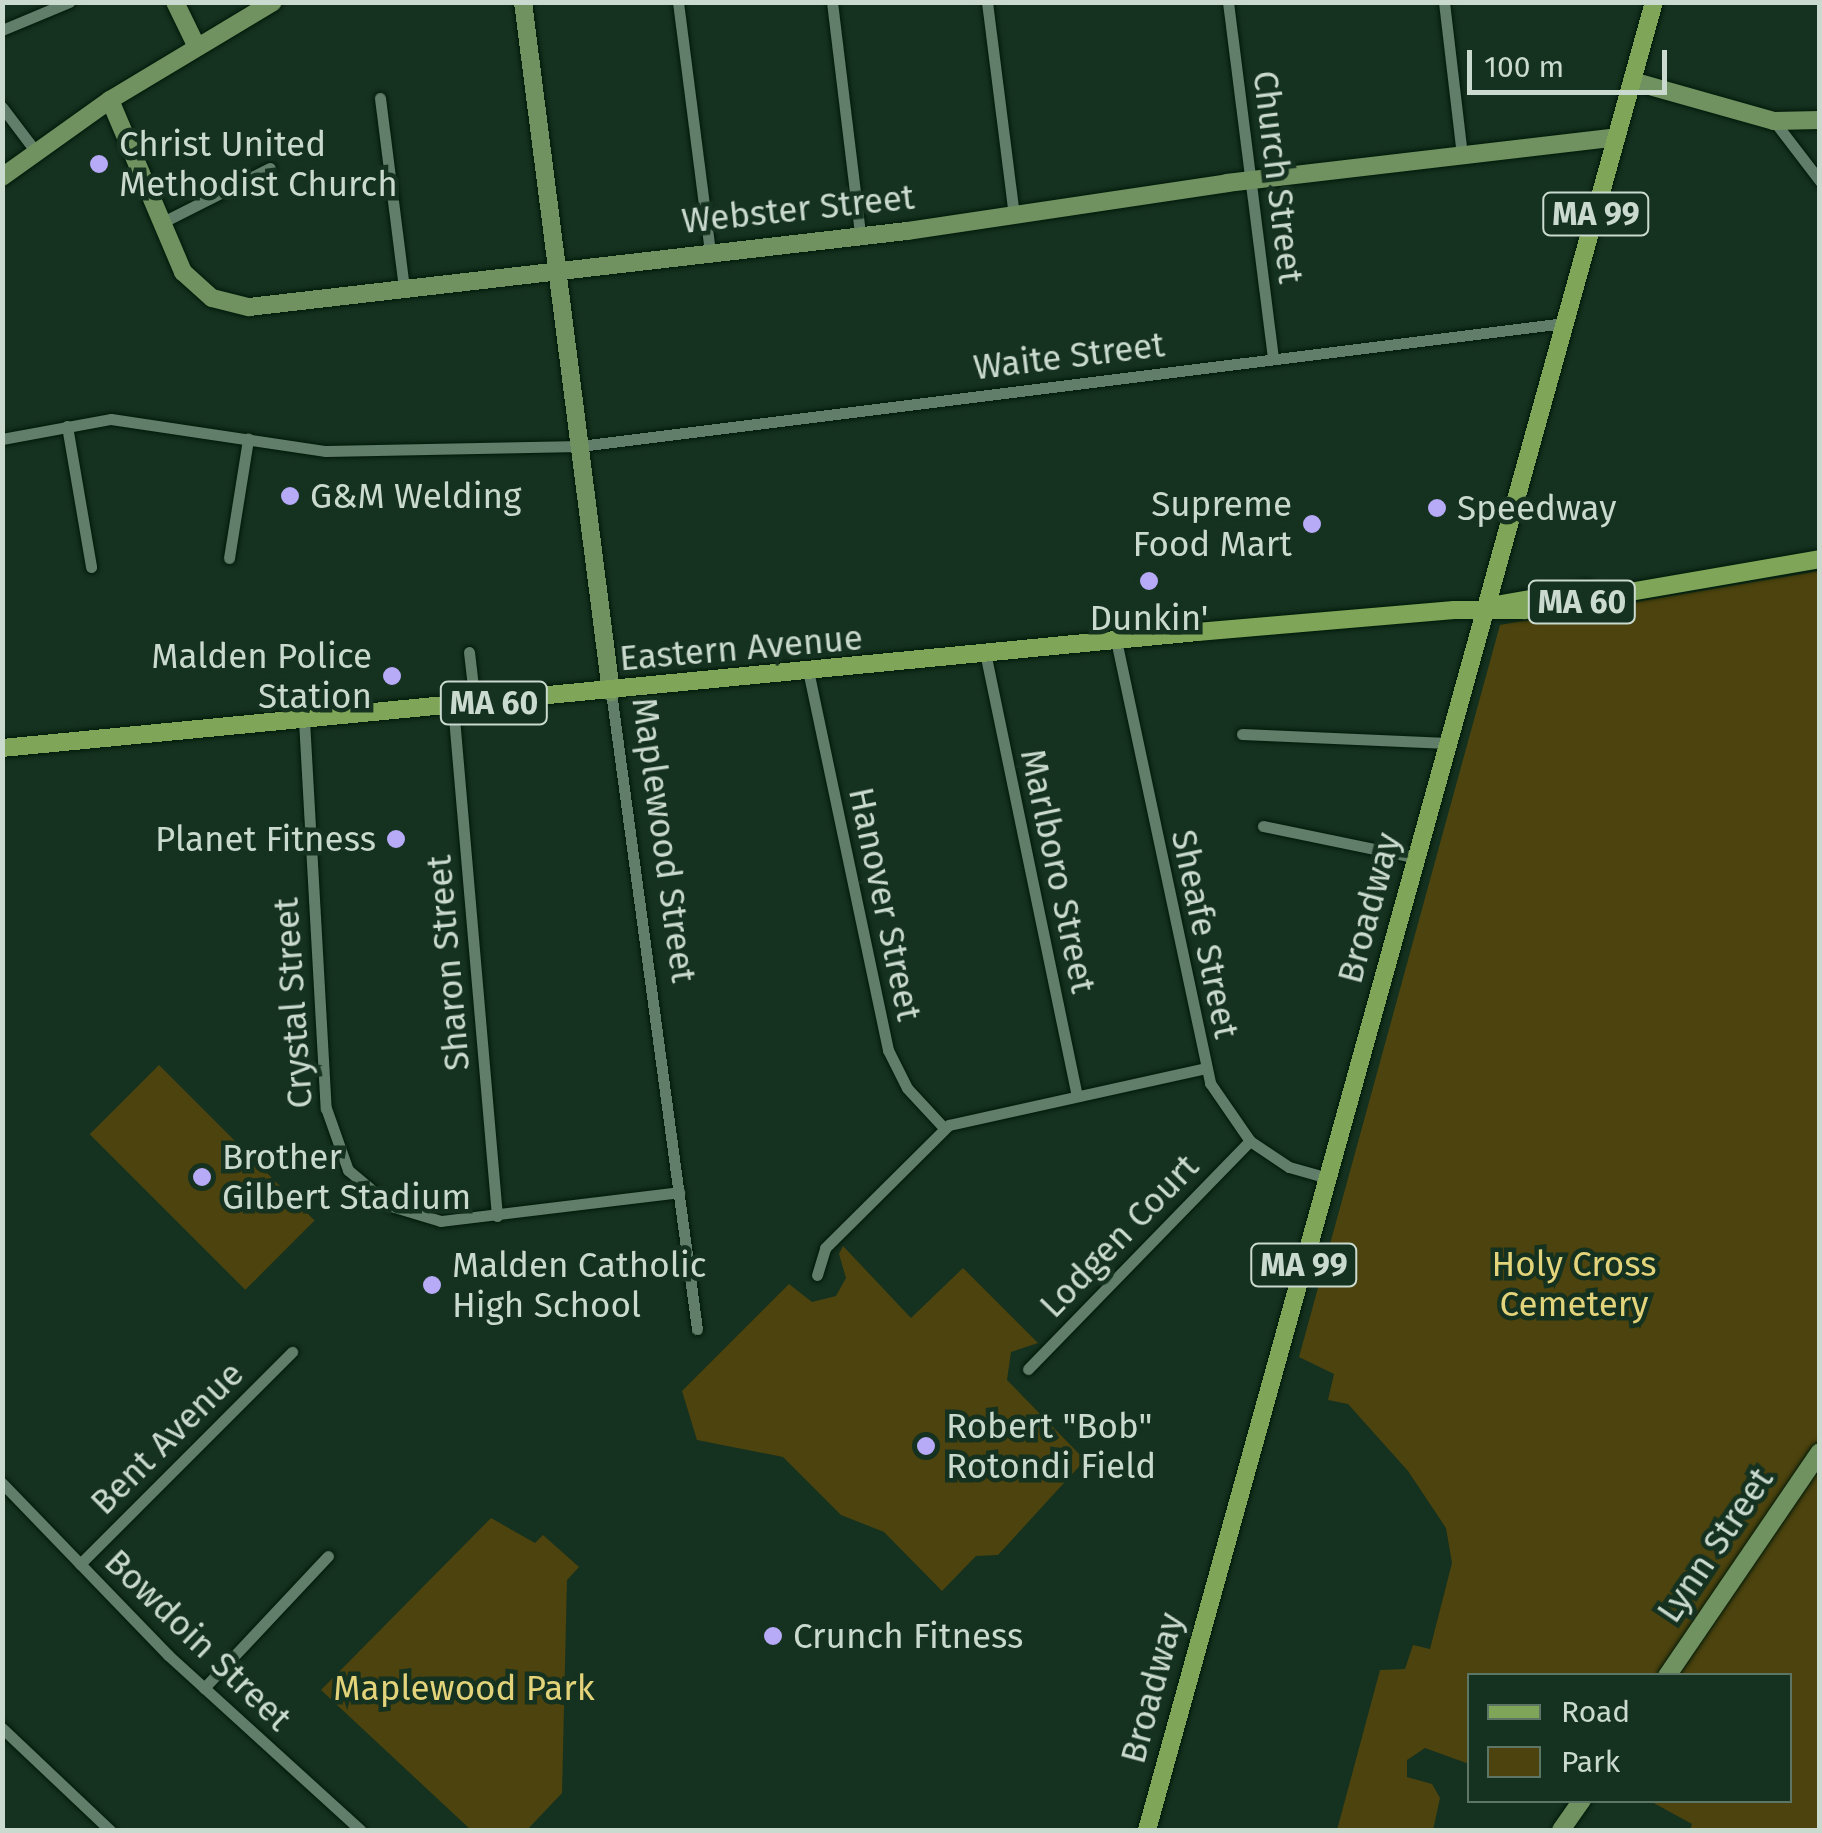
<!DOCTYPE html>
<html>
<head>
<meta charset="utf-8">
<style>
  body { margin:0 }
  #map { position:relative; width:1822px; height:1833px; overflow:hidden; background:#15311f; font-family:"Fira Sans",sans-serif }
  div>[style] { position:absolute }
  [style*='--x'] { left:calc(var(--x)*1px); top:calc(var(--y)*1px); width:calc(var(--w)*1px); rotate:calc(var(--a)*1deg) }
  .green>* { inset:0; background:#4c430e; transform-origin:0 0 }
  .roads { filter:drop-shadow(0 0 2px #001909) drop-shadow(0 0 2px #001909) }
  .street>* { height:11px; margin:-5.5px; padding:0 5.5px; transform-origin:5.5px; border-radius:5.5px; background:#607e69 }
  .secondary>* { height:18px; margin:-9px; padding:0 9px; transform-origin:9px; border-radius:9px; background:#709260 }
  .primary>* { height:18px; margin:-9px; padding:0 9px; transform-origin:9px; border-radius:9px; background:#7fa658 }
  .dots>* { width:28px; height:28px; translate:-50% -50%; box-sizing:border-box; border:5px solid #15311f; border-radius:50% }
  span { translate:-50% -50%; white-space:nowrap; text-align:center; line-height:1.15; -webkit-text-stroke:9px #15311f; paint-order:stroke }
  .shield-label span { padding:2px 8px; background:#15311f; border:2px solid; border-radius:8px; -webkit-text-stroke-width:0 }
  .shield-label { font-size:32px; color:#cadacf; font-weight:700 }
  .poi-label { font-size:35px; color:#cadacf }
  .left { translate:0 -50%; text-align:left }
  .right { translate:-100% -50%; text-align:right }
  .street-label { font-size:35px; color:#cadacf }
  .park-label { font-size:35px; color:#e3d37a }
  .frame { position:absolute; inset:0; border:5px solid #cadacf; pointer-events:none }
  .legend { position:absolute; left:1467px; top:1673px; width:325px; height:130px; box-sizing:border-box; background:#15311f; border:2px solid #5d7565; margin:0; padding:12px 18px; list-style:none; font-size:30px; color:#cadacf }
  .legend li { display:flex; align-items:center; gap:20px; height:50px }
  .legend b { width:50px; border:2px solid #5d7565 }
  .scale { position:absolute; left:1467px; top:50px; width:200px; height:45px; box-sizing:border-box; border:5px solid #cadacf; border-top:0; padding-left:12px; font-size:30px; line-height:35px; white-space:nowrap; color:#cadacf; -webkit-text-stroke:8px #15311f; paint-order:stroke }
</style>
</head>
<body>
<div id="map">
  <div class="green">
    <div style="clip-path:polygon(1819px 571px,1819px 1830px,1690px 1830px,1692px 1824px,1650px 1801px,1790px 1800px,1790px 1676px,1470px 1676px,1469px 1764px,1425px 1748px,1407px 1760px,1407px 1777px,1432px 1784px,1440px 1798px,1433px 1830px,1337px 1830px,1380px 1670px,1405px 1669px,1413px 1645px,1430px 1649px,1452px 1563px,1446px 1528px,1408px 1471px,1348px 1404px,1328px 1400px,1334px 1374px,1299px 1357px,1500px 625px)"></div>
    <div style="left:159px;top:1065px;width:220px;height:98px;rotate:45deg"></div>
    <div style="clip-path:polygon(843px 1246px,911px 1318px,963px 1268px,1038px 1343px,1011px 1352px,1007px 1380px,1085px 1460px,998px 1555px,976px 1556px,942px 1591px,884px 1532px,841px 1515px,783px 1457px,697px 1440px,682px 1391px,789px 1284px,812px 1302px,836px 1296px,846px 1278px,839px 1254px)"></div>
    <div style="clip-path:polygon(491px 1518px,535px 1543px,543px 1535px,579px 1567px,567px 1580px,562px 1793px,527px 1830px,471px 1830px,321px 1690px)"></div>
  </div>
  <div class="roads">
    <div class="street">
      <div style="--x:678;--y:2;--w:251;--a:82.7"></div>
      <div style="--x:832;--y:2;--w:232;--a:83.1"></div>
      <div style="--x:987;--y:2;--w:216;--a:82.8"></div>
      <div style="--x:1228;--y:2;--w:359;--a:82.8"></div>
      <div style="--x:1444;--y:2;--w:155;--a:83.3"></div>
      <div style="--x:2;--y:30;--w:73;--a:-22.7"></div>
      <div style="--x:380;--y:98;--w:192;--a:82.8"></div>
      <div style="--x:2;--y:107;--w:56;--a:52.9"></div>
      <div style="--x:1774;--y:121;--w:76;--a:52.5"></div>
      <div style="--x:161;--y:223;--w:122;--a:-26.8"></div>
      <div style="--x:67;--y:426;--w:143;--a:80.3"></div>
      <div style="--x:2;--y:439;--w:111;--a:-10.4"></div>
      <div style="--x:111;--y:419;--w:217;--a:8.5"></div>
      <div style="--x:326;--y:451;--w:254;--a:-1.1"></div>
      <div style="--x:580;--y:446;--w:993;--a:-7.12"></div>
      <div style="--x:229;--y:558;--w:121;--a:-80.9"></div>
      <div style="--x:1116;--y:640;--w:453;--a:78"></div>
      <div style="--x:1210;--y:1083;--w:70;--a:55.4"></div>
      <div style="--x:1250;--y:1141;--w:47;--a:33.7"></div>
      <div style="--x:1289;--y:1167;--w:41;--a:15.8"></div>
      <div style="--x:469;--y:652;--w:52;--a:83.4"></div>
      <div style="--x:986;--y:657;--w:447;--a:78.3"></div>
      <div style="--x:809;--y:675;--w:383;--a:78.1"></div>
      <div style="--x:888;--y:1050;--w:42;--a:63.4"></div>
      <div style="--x:907;--y:1088;--w:54;--a:47.2"></div>
      <div style="--x:611;--y:692;--w:643;--a:82.31"></div>
      <div style="--x:453;--y:706;--w:512;--a:85.07"></div>
      <div style="--x:304;--y:720;--w:389;--a:86.8"></div>
      <div style="--x:326;--y:1108;--w:66;--a:70.5"></div>
      <div style="--x:348;--y:1170;--w:56;--a:39.9"></div>
      <div style="--x:391;--y:1206;--w:52;--a:16.7"></div>
      <div style="--x:441;--y:1221;--w:240;--a:-6.9"></div>
      <div style="--x:1242;--y:734;--w:206;--a:2.5"></div>
      <div style="--x:1263;--y:826;--w:157;--a:11.7"></div>
      <div style="--x:817;--y:1275;--w:28;--a:-73"></div>
      <div style="--x:825;--y:1248;--w:175;--a:-44.8"></div>
      <div style="--x:949;--y:1125;--w:263;--a:-12.5"></div>
      <div style="--x:1028;--y:1369;--w:318;--a:-45.8"></div>
      <div style="--x:2;--y:1483;--w:239;--a:46"></div>
      <div style="--x:168;--y:1655;--w:260;--a:42.3"></div>
      <div style="--x:80;--y:1564;--w:300;--a:-45"></div>
      <div style="--x:204;--y:1688;--w:181;--a:-46.8"></div>
      <div style="--x:2;--y:1728;--w:149;--a:43.4"></div>
    </div>
    <div class="secondary">
      <div style="--x:175;--y:2;--w:48;--a:64"></div>
      <div style="--x:523;--y:2;--w:696;--a:82.73"></div>
      <div style="--x:1632;--y:81;--w:148;--a:15.7"></div>
      <div style="--x:1774;--y:121;--w:46;--a:-1.2"></div>
      <div style="--x:110;--y:100;--w:187;--a:67"></div>
      <div style="--x:183;--y:272;--w:39;--a:42"></div>
      <div style="--x:212;--y:298;--w:38;--a:14"></div>
      <div style="--x:249;--y:307;--w:662;--a:-6.59"></div>
      <div style="--x:907;--y:231;--w:324;--a:-8.5"></div>
      <div style="--x:1227;--y:183;--w:392;--a:-6.7"></div>
      <div style="--x:2;--y:177;--w:133;--a:-35.5"></div>
      <div style="--x:110;--y:100;--w:190;--a:-31"></div>
      <div style="--x:1667;--y:1676;--w:271;--a:-55.7"></div>
      <div style="--x:1561;--y:1830;--w:37;--a:-55"></div>
    </div>
    <div class="primary">
      <div style="--x:1490;--y:606;--w:98;--a:-9.9"></div>
      <div style="--x:2;--y:748;--w:1201;--a:-5.54"></div>
      <div style="--x:1197;--y:632;--w:258;--a:-4.9"></div>
      <div style="--x:1454;--y:610;--w:71;--a:0"></div>
      <div style="--x:1525;--y:610;--w:299;--a:-9.8"></div>
      <div style="--x:1147;--y:1830;--w:1897;--a:-74.5"></div>
    </div>
  </div>
  <div class="dots">
    <div style="left:99px;top:164px;background:#b7abf7"></div>
    <div style="left:290px;top:496px;background:#b7abf7"></div>
    <div style="left:1437px;top:508px;background:#b7abf7"></div>
    <div style="left:1312px;top:524px;background:#b7abf7"></div>
    <div style="left:1149px;top:581px;background:#b7abf7"></div>
    <div style="left:392px;top:676px;background:#b7abf7"></div>
    <div style="left:396px;top:839px;background:#b7abf7"></div>
    <div style="left:202px;top:1177px;background:#b7abf7"></div>
    <div style="left:432px;top:1285px;background:#b7abf7"></div>
    <div style="left:926px;top:1446px;background:#b7abf7"></div>
    <div style="left:773px;top:1636px;background:#b7abf7"></div>
  </div>
  <div class="shield-label">
    <span style="left:1596px;top:214px">MA 99</span>
    <span style="left:1582px;top:602px">MA 60</span>
    <span style="left:494px;top:703px">MA 60</span>
    <span style="left:1304px;top:1265px">MA 99</span>
  </div>
  <div class="poi-label">
    <span class="left" style="left:119px;top:164px">Christ United<br>Methodist Church</span>
    <span class="left" style="left:310px;top:496px">G&amp;M Welding</span>
    <span class="right" style="left:1292px;top:524px">Supreme<br>Food Mart</span>
    <span class="left" style="left:1457px;top:508px">Speedway</span>
    <span style="left:1149px;top:618px">Dunkin'</span>
    <span class="right" style="left:372px;top:676px">Malden Police<br>Station</span>
    <span class="right" style="left:376px;top:839px">Planet Fitness</span>
    <span class="left" style="left:222px;top:1177px">Brother<br>Gilbert Stadium</span>
    <span class="left" style="left:452px;top:1285px">Malden Catholic<br>High School</span>
    <span class="left" style="left:946px;top:1446px">Robert "Bob"<br>Rotondi Field</span>
    <span class="left" style="left:793px;top:1636px">Crunch Fitness</span>
  </div>
  <div class="street-label">
    <span style="left:1278px;top:177px;rotate:83deg">Church Street</span>
    <span style="left:798px;top:209px;rotate:-6deg">Webster Street</span>
    <span style="left:1069px;top:356px;rotate:-7deg">Waite Street</span>
    <span style="left:741px;top:648px;rotate:-5deg">Eastern Avenue</span>
    <span style="left:664px;top:840px;rotate:82deg">Maplewood Street</span>
    <span style="left:1058px;top:871px;rotate:78deg">Marlboro Street</span>
    <span style="left:885px;top:904px;rotate:78deg">Hanover Street</span>
    <span style="left:1369px;top:908px;rotate:-75deg">Broadway</span>
    <span style="left:1205px;top:934px;rotate:78deg">Sheafe Street</span>
    <span style="left:448px;top:963px;rotate:-95deg">Sharon Street</span>
    <span style="left:293px;top:1003px;rotate:-94deg">Crystal Street</span>
    <span style="left:1119px;top:1236px;rotate:-46deg">Lodgen Court</span>
    <span style="left:167px;top:1438px;rotate:-45deg">Bent Avenue</span>
    <span style="left:1715px;top:1545px;rotate:-56deg">Lynn Street</span>
    <span style="left:198px;top:1640px;rotate:44deg">Bowdoin Street</span>
    <span style="left:1152px;top:1688px;rotate:-75deg">Broadway</span>
  </div>
  <div class="park-label">
    <span style="left:1574px;top:1284px">Holy Cross<br>Cemetery</span>
    <span style="left:464px;top:1688px">Maplewood Park</span>
  </div>
  <div class="frame"></div>
  <ul class="legend">
  <li><b style="height:12px;background:#7fa658"></b>Road</li>
  <li><b style="height:28px;background:#4c430e"></b>Park</li>
  </ul>
  <div class="scale">100 m</div>
</div>
</body>
</html>
